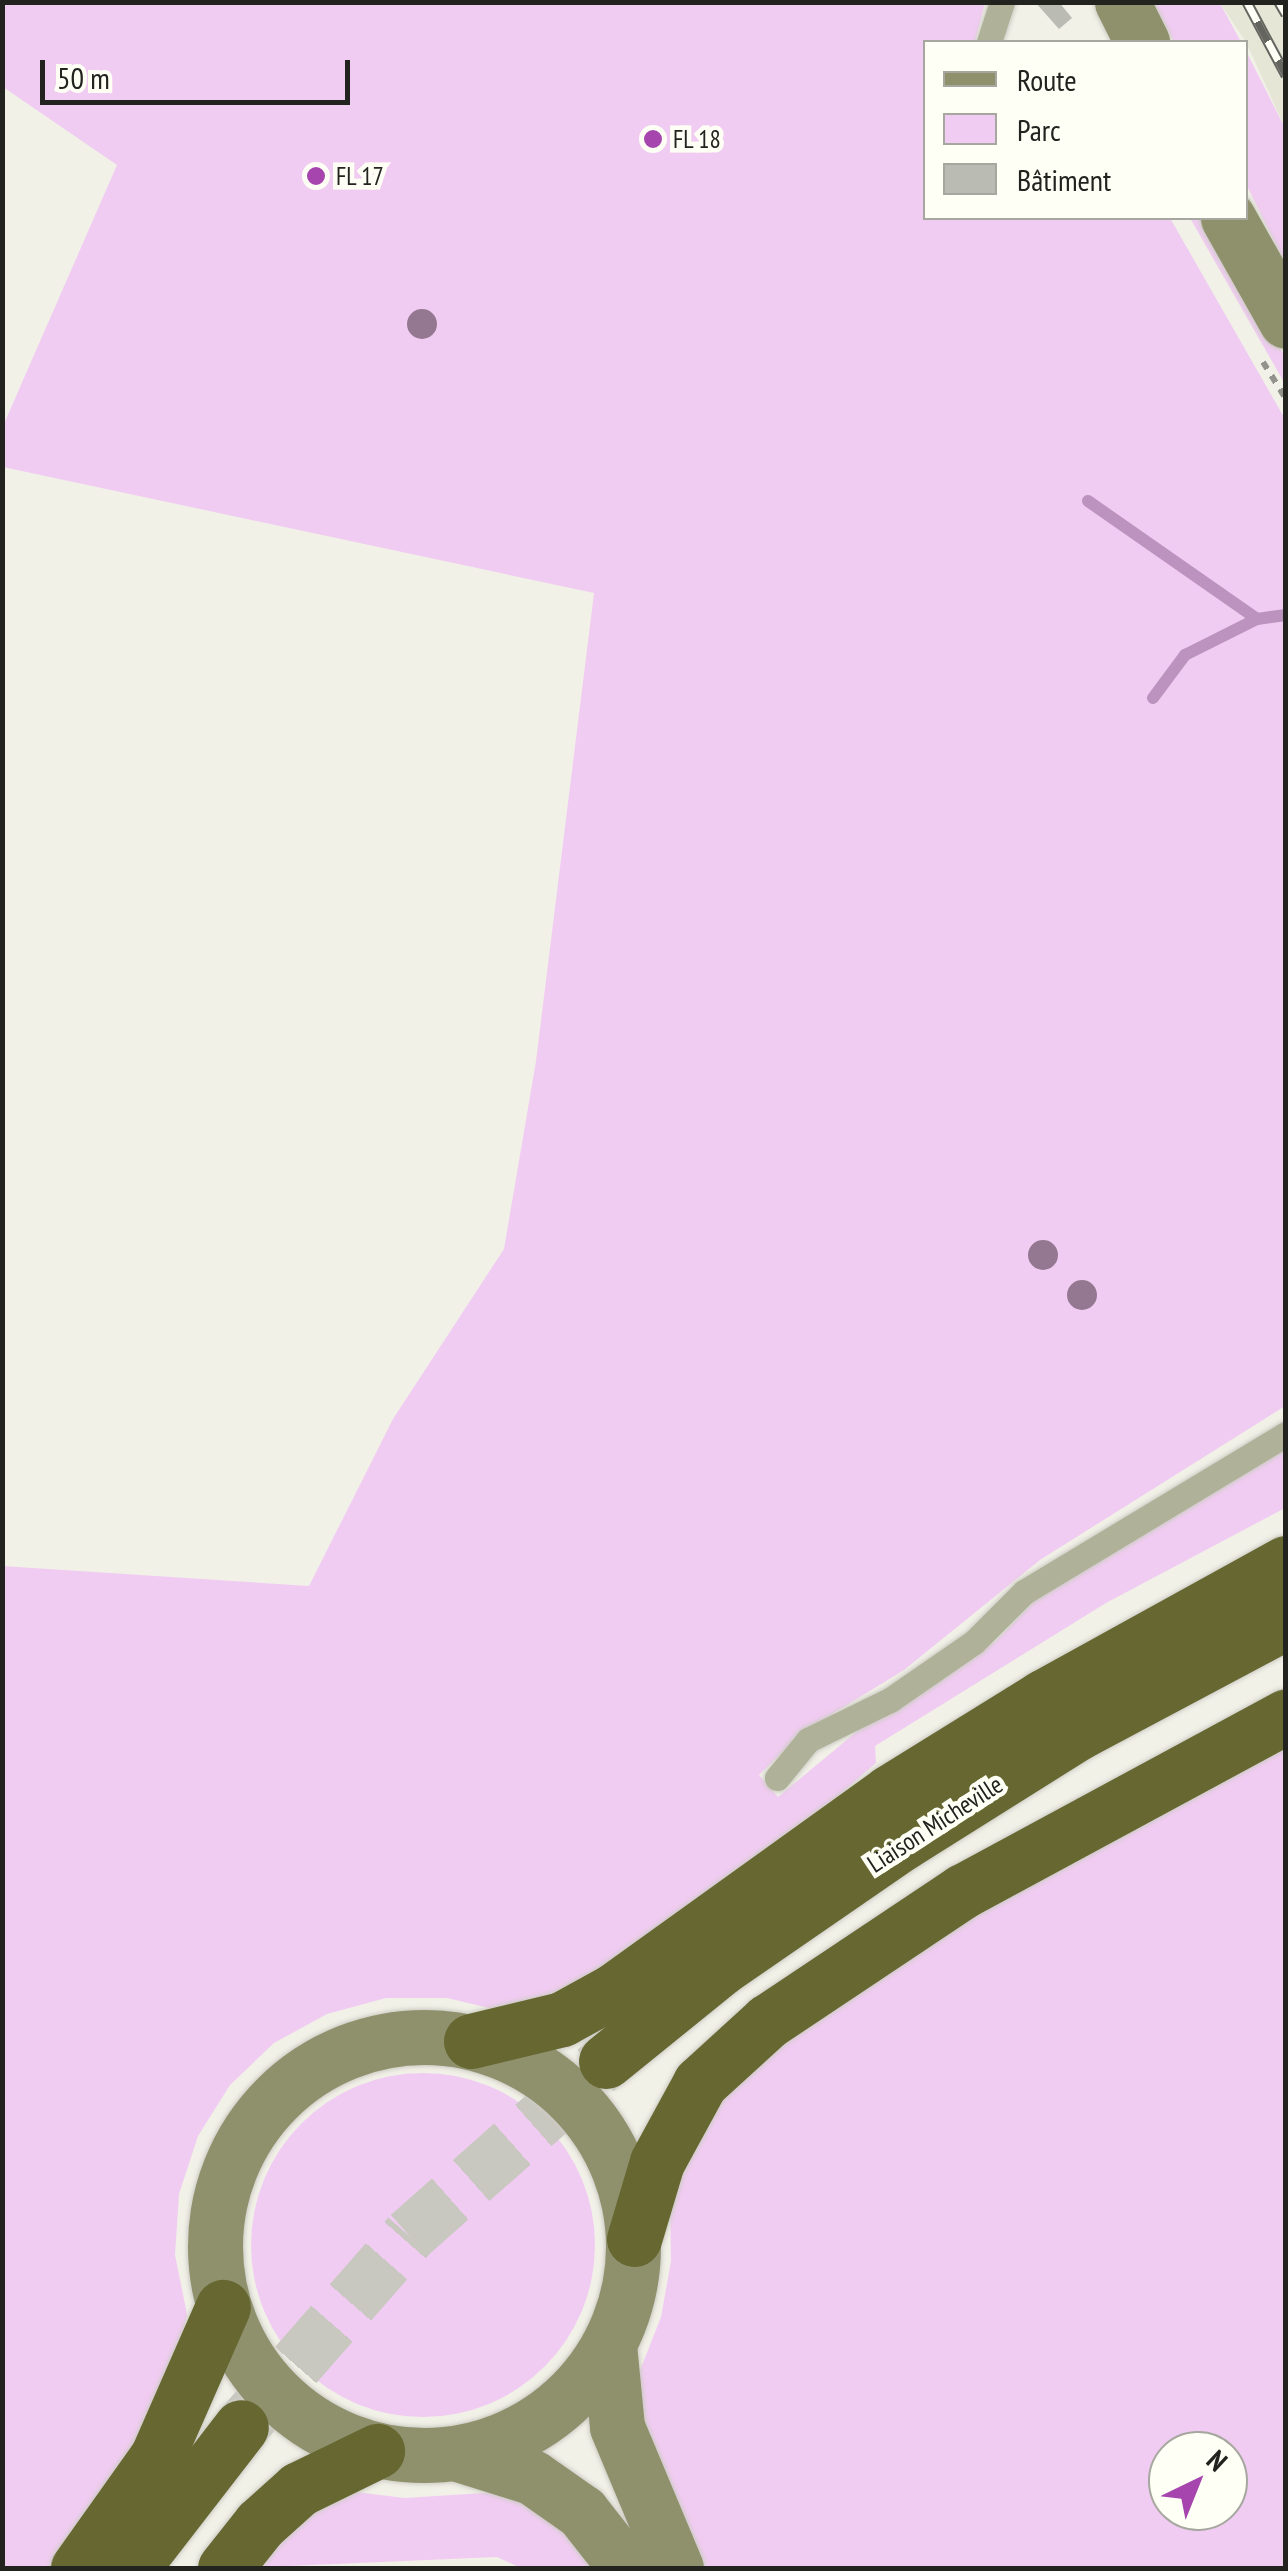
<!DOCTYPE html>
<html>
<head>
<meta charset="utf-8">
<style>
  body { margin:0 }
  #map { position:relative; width:1288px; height:2571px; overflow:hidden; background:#f1f1e8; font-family:"PT Sans Narrow",sans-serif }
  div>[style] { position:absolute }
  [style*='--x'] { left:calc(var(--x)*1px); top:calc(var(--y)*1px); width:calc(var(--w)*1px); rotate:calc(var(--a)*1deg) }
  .built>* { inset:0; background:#e5e6d5 }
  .green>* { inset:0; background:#f1ccf2 }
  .round { border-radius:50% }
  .stream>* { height:12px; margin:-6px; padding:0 6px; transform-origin:6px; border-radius:6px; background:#bc93be }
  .building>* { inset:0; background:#babbb2 }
  .highway-tunnel>* { height:55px; margin-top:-27.5px; transform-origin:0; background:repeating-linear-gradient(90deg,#c8c8c0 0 55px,transparent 0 83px) }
  .path>* { height:6px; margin-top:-3px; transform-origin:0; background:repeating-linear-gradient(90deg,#93938d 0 8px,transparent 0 16px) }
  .roads { filter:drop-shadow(0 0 2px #ccccc4) drop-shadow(0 0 2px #ccccc4) }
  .lane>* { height:25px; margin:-12.5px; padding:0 12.5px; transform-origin:12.5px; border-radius:12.5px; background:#afb198 }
  .secondary>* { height:55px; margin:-27.5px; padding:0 27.5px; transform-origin:27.5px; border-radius:27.5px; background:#8f916d }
  .secondary>.ring { margin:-27.5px; padding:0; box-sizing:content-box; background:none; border:55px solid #8f916d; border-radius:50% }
  .highway>* { height:55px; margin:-27.5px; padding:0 27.5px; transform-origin:27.5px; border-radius:27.5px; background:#666731 }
  .rail>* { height:11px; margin-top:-5.5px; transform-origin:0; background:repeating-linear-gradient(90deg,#fefff5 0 22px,#656560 0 44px); box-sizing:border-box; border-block:2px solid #656560 }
  .trees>* { width:30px; height:30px; margin:-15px; border-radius:50%; background:#947892 }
  .dots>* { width:28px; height:28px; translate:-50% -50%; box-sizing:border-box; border:5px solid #fefff5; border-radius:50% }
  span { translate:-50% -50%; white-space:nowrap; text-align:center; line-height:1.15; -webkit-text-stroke:9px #fefff5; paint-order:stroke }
  .poi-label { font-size:25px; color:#22221f }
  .left { translate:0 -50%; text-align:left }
  .street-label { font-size:25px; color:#22221f }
  .frame { position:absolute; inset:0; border:5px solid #22221f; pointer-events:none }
  .legend { position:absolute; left:923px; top:40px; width:325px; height:180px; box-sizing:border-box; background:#fefff5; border:2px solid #a6a79f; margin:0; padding:12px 18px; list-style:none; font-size:30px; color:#22221f }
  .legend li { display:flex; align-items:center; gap:20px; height:50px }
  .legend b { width:50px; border:2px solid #a6a79f }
  .north { position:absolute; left:1148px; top:2431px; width:100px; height:100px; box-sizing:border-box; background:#fefff5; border:2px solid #a6a79f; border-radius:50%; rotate:43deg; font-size:28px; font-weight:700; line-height:40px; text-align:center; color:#22221f }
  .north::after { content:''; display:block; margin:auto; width:35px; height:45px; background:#a545ad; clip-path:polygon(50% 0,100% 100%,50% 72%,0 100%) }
  .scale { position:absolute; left:40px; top:60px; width:310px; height:45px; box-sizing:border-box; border:5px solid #22221f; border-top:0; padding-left:12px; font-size:30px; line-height:35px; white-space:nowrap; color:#22221f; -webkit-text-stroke:8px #fefff5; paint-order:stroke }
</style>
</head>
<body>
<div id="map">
  <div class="built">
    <div style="clip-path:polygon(1220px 3px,1285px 3px,1285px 128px,1246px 42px)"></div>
  </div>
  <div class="green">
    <div style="clip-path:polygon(3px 3px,985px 3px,975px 42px,926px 42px,926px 218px,1170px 218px,1285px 419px,1285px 1406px,1040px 1560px,904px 1670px,803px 1732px,759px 1775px,778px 1797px,861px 1728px,996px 1641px,1043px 1592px,1285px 1448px,1285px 1508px,1106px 1603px,875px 1746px,876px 1763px,838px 1796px,600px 1985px,506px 2012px,447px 1998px,386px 1998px,327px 2014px,274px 2043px,230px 2085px,198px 2136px,179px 2194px,175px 2255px,187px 2314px,174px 2385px,63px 2568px,3px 2568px,2px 1566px,309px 1586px,393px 1419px,504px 1249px,536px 1061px,594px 593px,3px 467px,3px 426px,117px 165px,3px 87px)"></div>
    <div style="clip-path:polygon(1154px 3px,1220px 3px,1241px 42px,1174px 42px)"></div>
    <div style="clip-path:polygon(1246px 51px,1285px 128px,1285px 263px,1246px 184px)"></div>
    <div style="clip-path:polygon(1190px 218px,1204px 218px,1285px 357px,1285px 384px)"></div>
    <div style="clip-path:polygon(evenodd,1285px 1742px,1285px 2568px,703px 2568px,638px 2414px,639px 2373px,661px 2317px,671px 2261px,670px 2203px,709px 2102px,900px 1950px,1285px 1742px,1168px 2451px,1228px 2451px,1228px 2511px,1168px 2511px,1168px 2451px)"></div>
    <div class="round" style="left:251px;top:2073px;width:344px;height:344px"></div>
    <div style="clip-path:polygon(339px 2490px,405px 2498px,512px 2491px,555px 2512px,604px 2568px,521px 2568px,497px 2557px,244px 2568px)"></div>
  </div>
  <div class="stream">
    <div style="--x:1088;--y:501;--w:206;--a:34.9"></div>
    <div style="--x:1153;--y:698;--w:54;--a:-53.3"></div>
    <div style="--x:1185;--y:655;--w:80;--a:-26.6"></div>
    <div style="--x:1257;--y:619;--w:29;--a:-8"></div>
  </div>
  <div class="building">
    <div style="clip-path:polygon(1035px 2px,1059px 2px,1072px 18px,1059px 29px)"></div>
  </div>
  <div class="highway-tunnel">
    <div style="--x:241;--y:2427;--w:255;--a:-48.8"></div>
    <div style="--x:409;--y:2235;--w:263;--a:-41.5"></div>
  </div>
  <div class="path">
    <div style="--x:1263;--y:362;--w:44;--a:58.1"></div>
  </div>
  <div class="roads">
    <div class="lane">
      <div style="--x:989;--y:42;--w:42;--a:-72"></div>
      <div style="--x:777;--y:1778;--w:49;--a:-50.8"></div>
      <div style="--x:808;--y:1740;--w:91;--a:-26"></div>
      <div style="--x:890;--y:1700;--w:102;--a:-34.6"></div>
      <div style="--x:974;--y:1642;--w:71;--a:-45"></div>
      <div style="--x:1024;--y:1592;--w:306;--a:-31.1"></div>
    </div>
    <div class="secondary">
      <div style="--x:1122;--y:2;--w:45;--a:63.4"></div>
      <div style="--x:1228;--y:218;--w:118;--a:60.6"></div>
      <div class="ring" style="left:215px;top:2037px;width:363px;height:363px"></div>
      <div style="--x:609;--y:2345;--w:82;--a:84.4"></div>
      <div style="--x:617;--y:2427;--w:153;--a:67.3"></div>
      <div style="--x:458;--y:2454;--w:77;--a:17.3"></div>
      <div style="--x:532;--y:2477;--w:61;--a:35"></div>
      <div style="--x:582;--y:2512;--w:71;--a:51.8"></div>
    </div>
    <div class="highway">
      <div style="--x:471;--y:2041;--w:94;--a:-13.6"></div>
      <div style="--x:562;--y:2019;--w:58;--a:-28.8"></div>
      <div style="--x:613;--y:1991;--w:341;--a:-35.7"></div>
      <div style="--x:890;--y:1792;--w:180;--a:-31.8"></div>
      <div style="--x:1043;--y:1697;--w:277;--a:-28.9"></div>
      <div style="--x:606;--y:2061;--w:149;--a:-39"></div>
      <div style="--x:722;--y:1967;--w:219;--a:-34.6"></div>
      <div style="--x:902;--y:1843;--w:209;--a:-32.1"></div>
      <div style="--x:1079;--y:1732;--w:234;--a:-28"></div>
      <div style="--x:634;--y:2239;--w:80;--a:-73.4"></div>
      <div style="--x:657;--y:2162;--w:90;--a:-61.4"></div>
      <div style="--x:700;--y:2083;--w:92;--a:-42.4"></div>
      <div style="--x:768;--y:2021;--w:234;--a:-33.7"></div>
      <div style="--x:963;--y:1891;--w:367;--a:-28.4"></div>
      <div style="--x:78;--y:2568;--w:136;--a:-54.6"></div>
      <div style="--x:157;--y:2457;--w:164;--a:-66.3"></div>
      <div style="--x:132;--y:2568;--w:178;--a:-52.3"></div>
      <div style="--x:225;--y:2568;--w:56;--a:-51.5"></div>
      <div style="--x:260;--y:2524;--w:52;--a:-41.9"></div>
      <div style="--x:299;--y:2489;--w:87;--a:-26"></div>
    </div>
  </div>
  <div class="rail">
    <div style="--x:1247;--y:2;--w:83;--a:61.9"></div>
    <div style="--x:1279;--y:2;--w:14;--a:60"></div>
  </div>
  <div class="trees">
    <div style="left:422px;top:324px"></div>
    <div style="left:1043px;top:1255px"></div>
    <div style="left:1082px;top:1295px"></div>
  </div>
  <div class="dots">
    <div style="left:653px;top:139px;background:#a545ad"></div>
    <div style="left:316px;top:176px;background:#a545ad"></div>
  </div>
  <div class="poi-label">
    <span class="left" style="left:673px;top:139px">FL 18</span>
    <span class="left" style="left:336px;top:176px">FL 17</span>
  </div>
  <div class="street-label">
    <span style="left:935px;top:1824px;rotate:-33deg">Liaison Micheville</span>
  </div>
  <div class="frame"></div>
  <ul class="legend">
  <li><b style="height:12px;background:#8f916d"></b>Route</li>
  <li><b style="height:28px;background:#f1ccf2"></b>Parc</li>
  <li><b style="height:28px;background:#babbb2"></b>Bâtiment</li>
  </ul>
  <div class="north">N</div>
  <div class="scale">50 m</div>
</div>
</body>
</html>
